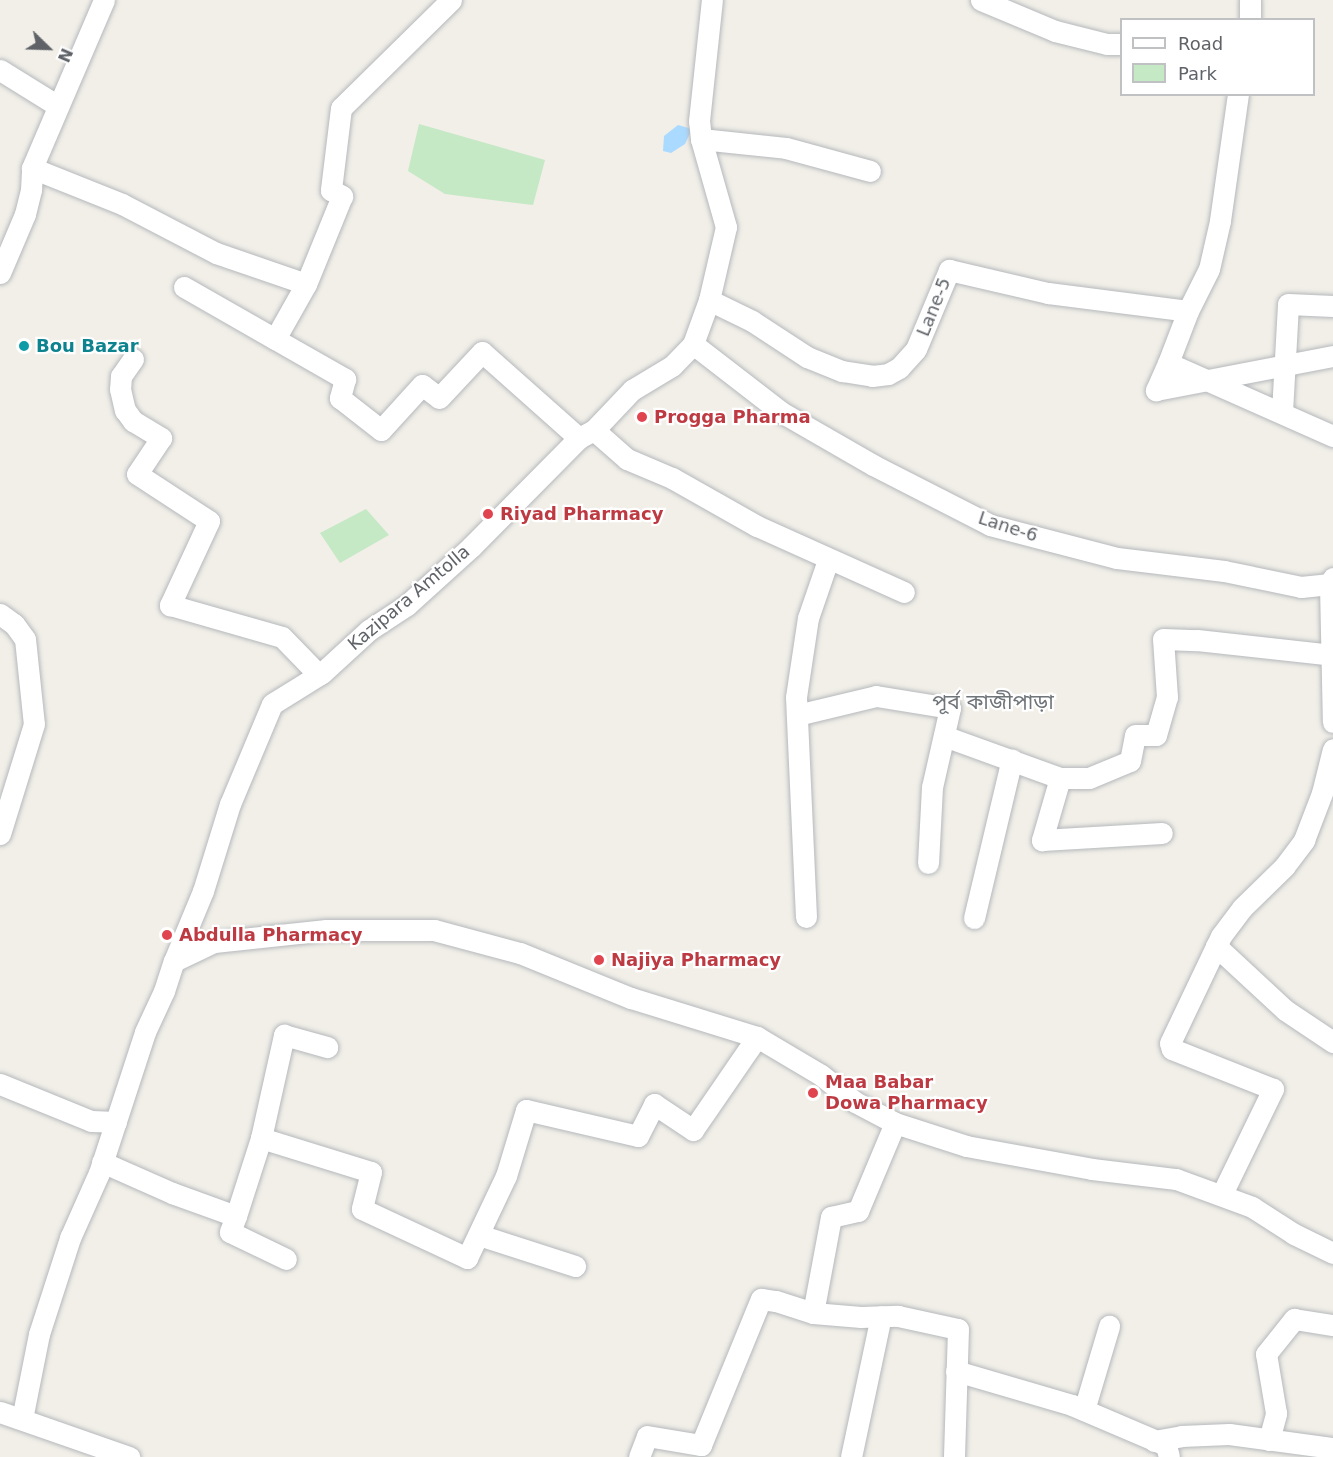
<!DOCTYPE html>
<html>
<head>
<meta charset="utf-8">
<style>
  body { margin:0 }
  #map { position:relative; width:1333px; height:1457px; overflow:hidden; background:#f1efe8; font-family:"DejaVu Sans","Noto Sans Bengali",sans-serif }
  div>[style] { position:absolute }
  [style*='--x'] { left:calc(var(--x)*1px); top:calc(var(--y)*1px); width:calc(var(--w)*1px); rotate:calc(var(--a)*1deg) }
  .green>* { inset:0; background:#c5e8c5 }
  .water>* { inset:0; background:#aadaff }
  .roads { filter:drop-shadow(0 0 2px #b5b8bc) drop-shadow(0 0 2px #b5b8bc) }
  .minor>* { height:21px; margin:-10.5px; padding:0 10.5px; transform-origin:10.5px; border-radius:10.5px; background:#fff }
  .dots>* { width:16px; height:16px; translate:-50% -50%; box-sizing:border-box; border:3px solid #fff; border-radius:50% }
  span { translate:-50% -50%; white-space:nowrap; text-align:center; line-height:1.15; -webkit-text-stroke:4.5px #fff; paint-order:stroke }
  .street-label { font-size:18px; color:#5f6368 }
  .culture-label { font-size:18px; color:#0d838f; font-weight:700 }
  .left { translate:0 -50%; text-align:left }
  .health-label { font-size:18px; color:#be3a42; font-weight:700 }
  .quarter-label { font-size:21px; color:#70757a }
  .legend { position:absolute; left:1120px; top:18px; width:195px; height:78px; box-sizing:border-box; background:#fff; border:2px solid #bfc1c3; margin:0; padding:8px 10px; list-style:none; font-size:18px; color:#5f6368 }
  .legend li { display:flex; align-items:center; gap:12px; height:30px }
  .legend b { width:30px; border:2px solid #bfc1c3 }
  .north { position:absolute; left:18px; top:18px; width:60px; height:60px; -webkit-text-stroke:4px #fff; paint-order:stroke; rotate:113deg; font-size:16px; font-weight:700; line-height:24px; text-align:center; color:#5f6368 }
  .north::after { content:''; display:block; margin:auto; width:21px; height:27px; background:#5f6368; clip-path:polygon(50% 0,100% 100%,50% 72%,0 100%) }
</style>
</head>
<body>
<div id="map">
  <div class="green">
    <div style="clip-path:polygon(419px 124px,545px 160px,533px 205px,445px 194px,408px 171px)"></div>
    <div style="clip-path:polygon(366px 509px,389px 535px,340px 563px,320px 533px)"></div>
  </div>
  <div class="water">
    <div style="clip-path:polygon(678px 125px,692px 129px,685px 144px,671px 153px,663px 151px,664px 136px)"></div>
  </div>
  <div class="roads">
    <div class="minor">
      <div style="--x:451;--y:0;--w:154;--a:135.5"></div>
      <div style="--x:341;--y:108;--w:83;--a:97"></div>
      <div style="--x:331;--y:190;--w:13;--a:29"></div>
      <div style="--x:342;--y:196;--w:95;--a:112.2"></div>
      <div style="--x:306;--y:284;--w:63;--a:119.4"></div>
      <div style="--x:275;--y:339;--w:81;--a:29.7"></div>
      <div style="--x:345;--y:379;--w:20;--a:105"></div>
      <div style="--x:340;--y:398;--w:52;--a:38"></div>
      <div style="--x:381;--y:430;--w:61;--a:-47.7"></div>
      <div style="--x:422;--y:385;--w:21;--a:37"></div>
      <div style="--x:439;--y:398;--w:63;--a:-46.9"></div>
      <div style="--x:482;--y:352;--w:130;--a:41.6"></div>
      <div style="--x:981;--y:0;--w:80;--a:22.7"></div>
      <div style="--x:1055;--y:31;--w:54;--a:14"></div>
      <div style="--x:1107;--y:44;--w:15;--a:0"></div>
      <div style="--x:1250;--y:0;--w:20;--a:90"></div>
      <div style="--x:0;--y:70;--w:68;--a:31.8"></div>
      <div style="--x:1238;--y:94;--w:128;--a:98.1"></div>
      <div style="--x:1220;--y:221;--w:49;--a:102.9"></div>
      <div style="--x:1209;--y:269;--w:47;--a:116.6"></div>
      <div style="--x:1188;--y:311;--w:56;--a:111"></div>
      <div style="--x:1168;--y:363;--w:180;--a:23.9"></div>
      <div style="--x:701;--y:139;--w:85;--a:6"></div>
      <div style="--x:786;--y:148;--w:87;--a:15.3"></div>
      <div style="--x:32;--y:168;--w:97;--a:21.8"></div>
      <div style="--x:122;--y:204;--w:106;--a:27.5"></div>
      <div style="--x:216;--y:253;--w:95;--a:19"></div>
      <div style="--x:0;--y:273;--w:64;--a:-67"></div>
      <div style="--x:25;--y:214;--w:25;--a:-76"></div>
      <div style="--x:31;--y:190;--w:22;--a:-87"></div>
      <div style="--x:32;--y:168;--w:183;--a:-66.8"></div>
      <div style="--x:184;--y:287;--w:105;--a:29.7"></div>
      <div style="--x:709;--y:300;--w:48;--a:26"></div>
      <div style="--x:752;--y:321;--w:66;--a:33.2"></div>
      <div style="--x:807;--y:357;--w:38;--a:22"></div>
      <div style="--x:842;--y:371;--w:30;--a:9"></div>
      <div style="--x:872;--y:376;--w:16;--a:-7"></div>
      <div style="--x:888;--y:374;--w:13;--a:-29"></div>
      <div style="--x:899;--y:368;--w:25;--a:-48"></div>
      <div style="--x:916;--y:349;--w:86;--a:-67.3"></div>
      <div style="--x:949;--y:270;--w:102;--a:13.1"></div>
      <div style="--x:1048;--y:293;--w:141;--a:7.3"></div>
      <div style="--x:693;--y:344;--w:111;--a:37.7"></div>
      <div style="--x:781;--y:412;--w:106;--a:29.9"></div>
      <div style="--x:873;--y:465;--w:131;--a:27.1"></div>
      <div style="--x:990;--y:525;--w:131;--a:14.6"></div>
      <div style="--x:1117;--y:558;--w:108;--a:6.9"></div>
      <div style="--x:1224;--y:571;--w:79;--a:11.7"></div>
      <div style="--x:1301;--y:587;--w:29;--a:-6"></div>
      <div style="--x:133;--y:359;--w:21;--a:125"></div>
      <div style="--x:121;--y:376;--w:13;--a:94"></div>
      <div style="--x:120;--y:389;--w:22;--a:77"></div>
      <div style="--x:125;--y:410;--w:14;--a:54"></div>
      <div style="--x:133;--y:421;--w:33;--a:31"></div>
      <div style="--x:161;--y:438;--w:43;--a:123.7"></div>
      <div style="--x:137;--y:474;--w:86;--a:33.1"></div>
      <div style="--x:209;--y:521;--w:93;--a:114.9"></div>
      <div style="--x:170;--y:605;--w:116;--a:15.9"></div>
      <div style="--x:282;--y:637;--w:53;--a:45.8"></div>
      <div style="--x:1168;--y:363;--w:30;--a:114"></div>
      <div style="--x:1156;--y:390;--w:180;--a:-10.9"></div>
      <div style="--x:1282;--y:412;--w:108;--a:-86.8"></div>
      <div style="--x:1288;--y:304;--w:45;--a:2.5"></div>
      <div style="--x:594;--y:430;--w:44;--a:41.3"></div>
      <div style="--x:627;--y:459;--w:49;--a:22.9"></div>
      <div style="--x:672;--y:478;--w:98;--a:29.5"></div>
      <div style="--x:757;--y:526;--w:161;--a:24.2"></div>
      <div style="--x:1333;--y:578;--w:7;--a:117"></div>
      <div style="--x:1330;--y:584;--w:138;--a:88.8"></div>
      <div style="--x:0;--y:614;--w:17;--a:36"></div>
      <div style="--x:14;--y:624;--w:19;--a:54"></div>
      <div style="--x:25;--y:639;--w:85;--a:84"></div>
      <div style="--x:34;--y:724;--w:115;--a:107.2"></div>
      <div style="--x:797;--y:715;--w:81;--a:-13.5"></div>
      <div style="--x:876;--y:696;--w:75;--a:9.2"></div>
      <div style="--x:950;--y:708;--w:81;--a:102.8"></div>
      <div style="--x:932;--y:787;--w:76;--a:93"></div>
      <div style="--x:944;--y:736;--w:123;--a:19.9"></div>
      <div style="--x:1060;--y:778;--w:29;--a:0"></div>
      <div style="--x:1089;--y:778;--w:44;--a:-22.5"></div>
      <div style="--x:1130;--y:761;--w:26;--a:-79"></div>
      <div style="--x:1135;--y:735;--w:21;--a:0"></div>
      <div style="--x:1156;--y:735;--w:40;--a:-74"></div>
      <div style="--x:1167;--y:697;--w:58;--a:-93.9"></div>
      <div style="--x:1163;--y:639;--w:34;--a:2"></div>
      <div style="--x:1197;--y:640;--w:136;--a:6.3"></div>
      <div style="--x:1060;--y:778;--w:65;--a:106.2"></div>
      <div style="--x:1042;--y:840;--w:120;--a:-3.3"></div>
      <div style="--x:806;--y:917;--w:220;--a:-92.6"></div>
      <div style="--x:796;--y:697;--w:80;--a:-81.4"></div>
      <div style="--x:808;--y:618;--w:61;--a:-71"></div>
      <div style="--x:974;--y:918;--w:163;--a:-76.6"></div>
      <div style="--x:1216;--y:946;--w:94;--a:42.8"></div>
      <div style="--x:1285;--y:1010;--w:58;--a:33.7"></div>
      <div style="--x:174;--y:961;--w:76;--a:-67.5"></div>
      <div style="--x:203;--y:891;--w:91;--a:-72.8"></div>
      <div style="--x:230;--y:804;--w:108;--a:-67.2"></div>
      <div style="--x:272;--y:704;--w:59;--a:-31.8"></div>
      <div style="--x:322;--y:673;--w:64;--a:-42.5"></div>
      <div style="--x:369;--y:630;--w:45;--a:-33.3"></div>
      <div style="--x:407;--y:605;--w:86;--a:-42.2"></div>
      <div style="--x:471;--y:547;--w:153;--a:-45.3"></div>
      <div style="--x:579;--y:438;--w:17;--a:-28"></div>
      <div style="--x:594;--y:430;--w:55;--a:-46.5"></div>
      <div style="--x:632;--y:390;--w:47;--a:-31"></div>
      <div style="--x:672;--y:366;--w:30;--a:-46"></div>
      <div style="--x:693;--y:344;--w:47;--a:-70"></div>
      <div style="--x:709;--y:300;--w:75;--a:-76.9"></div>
      <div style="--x:726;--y:227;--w:91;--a:-105.9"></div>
      <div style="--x:701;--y:139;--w:18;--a:-96"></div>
      <div style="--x:699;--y:121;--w:122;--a:-83.9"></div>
      <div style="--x:0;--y:1084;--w:98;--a:22.1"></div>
      <div style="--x:91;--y:1121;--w:25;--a:2"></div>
      <div style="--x:261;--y:1138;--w:115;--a:17.2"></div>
      <div style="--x:371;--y:1172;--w:38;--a:104"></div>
      <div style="--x:362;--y:1209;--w:116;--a:25"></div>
      <div style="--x:467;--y:1258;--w:91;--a:-64.6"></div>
      <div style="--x:506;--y:1176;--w:69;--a:-73.1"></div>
      <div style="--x:526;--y:1110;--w:115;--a:13.1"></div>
      <div style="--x:638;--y:1136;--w:36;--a:-63"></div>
      <div style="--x:654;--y:1104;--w:47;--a:33.7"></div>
      <div style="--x:693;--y:1130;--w:113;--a:-55.5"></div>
      <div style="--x:102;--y:1162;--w:77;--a:23.9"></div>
      <div style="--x:172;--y:1193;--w:68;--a:19.8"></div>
      <div style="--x:236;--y:1216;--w:82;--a:-72.2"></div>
      <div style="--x:261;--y:1138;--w:106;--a:-77.4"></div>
      <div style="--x:284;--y:1035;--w:45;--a:15.6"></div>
      <div style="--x:1222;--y:1194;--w:117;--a:-64.1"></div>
      <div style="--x:1273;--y:1089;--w:109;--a:-158.4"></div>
      <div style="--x:1172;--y:1049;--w:6;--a:-108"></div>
      <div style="--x:1170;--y:1043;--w:119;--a:-64.5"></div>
      <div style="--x:1221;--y:936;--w:35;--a:-53"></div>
      <div style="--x:1242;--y:908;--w:59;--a:-44.3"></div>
      <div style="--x:1284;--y:867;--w:34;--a:-53"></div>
      <div style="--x:1304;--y:840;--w:50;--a:-69"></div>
      <div style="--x:1322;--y:793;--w:45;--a:-76"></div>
      <div style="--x:236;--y:1216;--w:17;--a:111"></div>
      <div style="--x:230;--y:1232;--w:62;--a:25.7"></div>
      <div style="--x:479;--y:1235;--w:101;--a:17.9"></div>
      <div style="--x:813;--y:1313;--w:98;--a:-79.4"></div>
      <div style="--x:831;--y:1217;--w:28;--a:-13"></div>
      <div style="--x:858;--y:1211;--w:95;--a:-67.2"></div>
      <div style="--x:956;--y:1371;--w:121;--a:16.3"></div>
      <div style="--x:1072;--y:1405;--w:102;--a:23.1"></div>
      <div style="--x:1166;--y:1445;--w:12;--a:76"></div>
      <div style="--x:1084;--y:1410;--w:88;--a:-73.4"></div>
      <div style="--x:0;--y:1412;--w:137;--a:19.2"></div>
      <div style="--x:22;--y:1419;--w:87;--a:-78.7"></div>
      <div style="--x:39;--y:1334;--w:101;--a:-72.1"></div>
      <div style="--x:70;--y:1238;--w:71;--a:-66"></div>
      <div style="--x:99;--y:1173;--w:148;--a:-71.9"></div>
      <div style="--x:145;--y:1032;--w:45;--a:-65.1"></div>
      <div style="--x:164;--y:991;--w:32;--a:-72"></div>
      <div style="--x:174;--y:961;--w:44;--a:-25.4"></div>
      <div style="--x:214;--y:942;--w:113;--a:-6.1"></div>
      <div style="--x:326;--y:930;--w:108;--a:0"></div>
      <div style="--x:434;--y:930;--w:89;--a:15"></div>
      <div style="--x:520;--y:953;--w:120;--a:22.1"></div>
      <div style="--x:631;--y:998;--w:132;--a:17.2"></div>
      <div style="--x:757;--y:1037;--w:74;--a:30.7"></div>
      <div style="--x:821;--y:1075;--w:43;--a:38.5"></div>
      <div style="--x:855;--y:1102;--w:45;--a:27.7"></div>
      <div style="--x:895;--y:1123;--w:75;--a:17.9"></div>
      <div style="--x:966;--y:1146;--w:128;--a:10.3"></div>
      <div style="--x:1092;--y:1169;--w:85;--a:6.8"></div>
      <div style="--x:1176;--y:1179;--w:81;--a:20.2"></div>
      <div style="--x:1252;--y:1207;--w:50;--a:32.7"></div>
      <div style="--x:1294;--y:1234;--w:43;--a:26"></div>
      <div style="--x:1269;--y:1440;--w:28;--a:-75"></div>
      <div style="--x:1276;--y:1413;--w:60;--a:-99.6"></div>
      <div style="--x:1266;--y:1354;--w:45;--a:-51.3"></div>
      <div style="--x:1294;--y:1319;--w:39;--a:9"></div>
      <div style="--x:1154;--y:1441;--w:27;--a:-10"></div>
      <div style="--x:1181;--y:1436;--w:48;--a:-2.4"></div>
      <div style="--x:1229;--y:1434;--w:105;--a:7.7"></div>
      <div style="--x:639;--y:1457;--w:22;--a:-69"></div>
      <div style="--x:647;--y:1436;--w:55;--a:9.5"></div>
      <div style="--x:701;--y:1445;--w:158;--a:-67.7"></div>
      <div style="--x:761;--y:1299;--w:15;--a:8"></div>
      <div style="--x:776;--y:1301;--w:39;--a:18"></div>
      <div style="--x:813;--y:1313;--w:48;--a:4.8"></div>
      <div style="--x:861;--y:1317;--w:37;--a:-2"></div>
      <div style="--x:898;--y:1316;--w:61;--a:12.2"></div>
      <div style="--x:958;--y:1329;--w:128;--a:91.8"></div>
      <div style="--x:851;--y:1457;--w:144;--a:-78"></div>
    </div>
  </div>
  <div class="dots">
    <div style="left:24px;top:346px;background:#0f9aa8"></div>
    <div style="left:642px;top:417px;background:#e0444e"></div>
    <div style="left:488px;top:514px;background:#e0444e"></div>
    <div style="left:167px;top:935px;background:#e0444e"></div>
    <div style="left:599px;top:960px;background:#e0444e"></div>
    <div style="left:813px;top:1093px;background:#e0444e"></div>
  </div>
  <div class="street-label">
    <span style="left:934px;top:307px;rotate:-68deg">Lane-5</span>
    <span style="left:1008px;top:527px;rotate:18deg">Lane-6</span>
    <span style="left:409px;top:598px;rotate:-40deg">Kazipara Amtolla</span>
  </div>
  <div class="culture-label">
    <span class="left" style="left:36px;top:346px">Bou Bazar</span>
  </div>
  <div class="health-label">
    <span class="left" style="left:654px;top:417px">Progga Pharma</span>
    <span class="left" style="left:500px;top:514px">Riyad Pharmacy</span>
    <span class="left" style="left:179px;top:935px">Abdulla Pharmacy</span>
    <span class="left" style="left:611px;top:960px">Najiya Pharmacy</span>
    <span class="left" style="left:825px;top:1093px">Maa Babar<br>Dowa Pharmacy</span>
  </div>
  <div class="quarter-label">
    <span style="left:993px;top:702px">পূর্ব কাজীপাড়া</span>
  </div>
  <ul class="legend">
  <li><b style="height:8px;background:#fff"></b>Road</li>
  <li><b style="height:16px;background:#c5e8c5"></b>Park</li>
  </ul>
  <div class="north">N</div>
</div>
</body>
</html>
